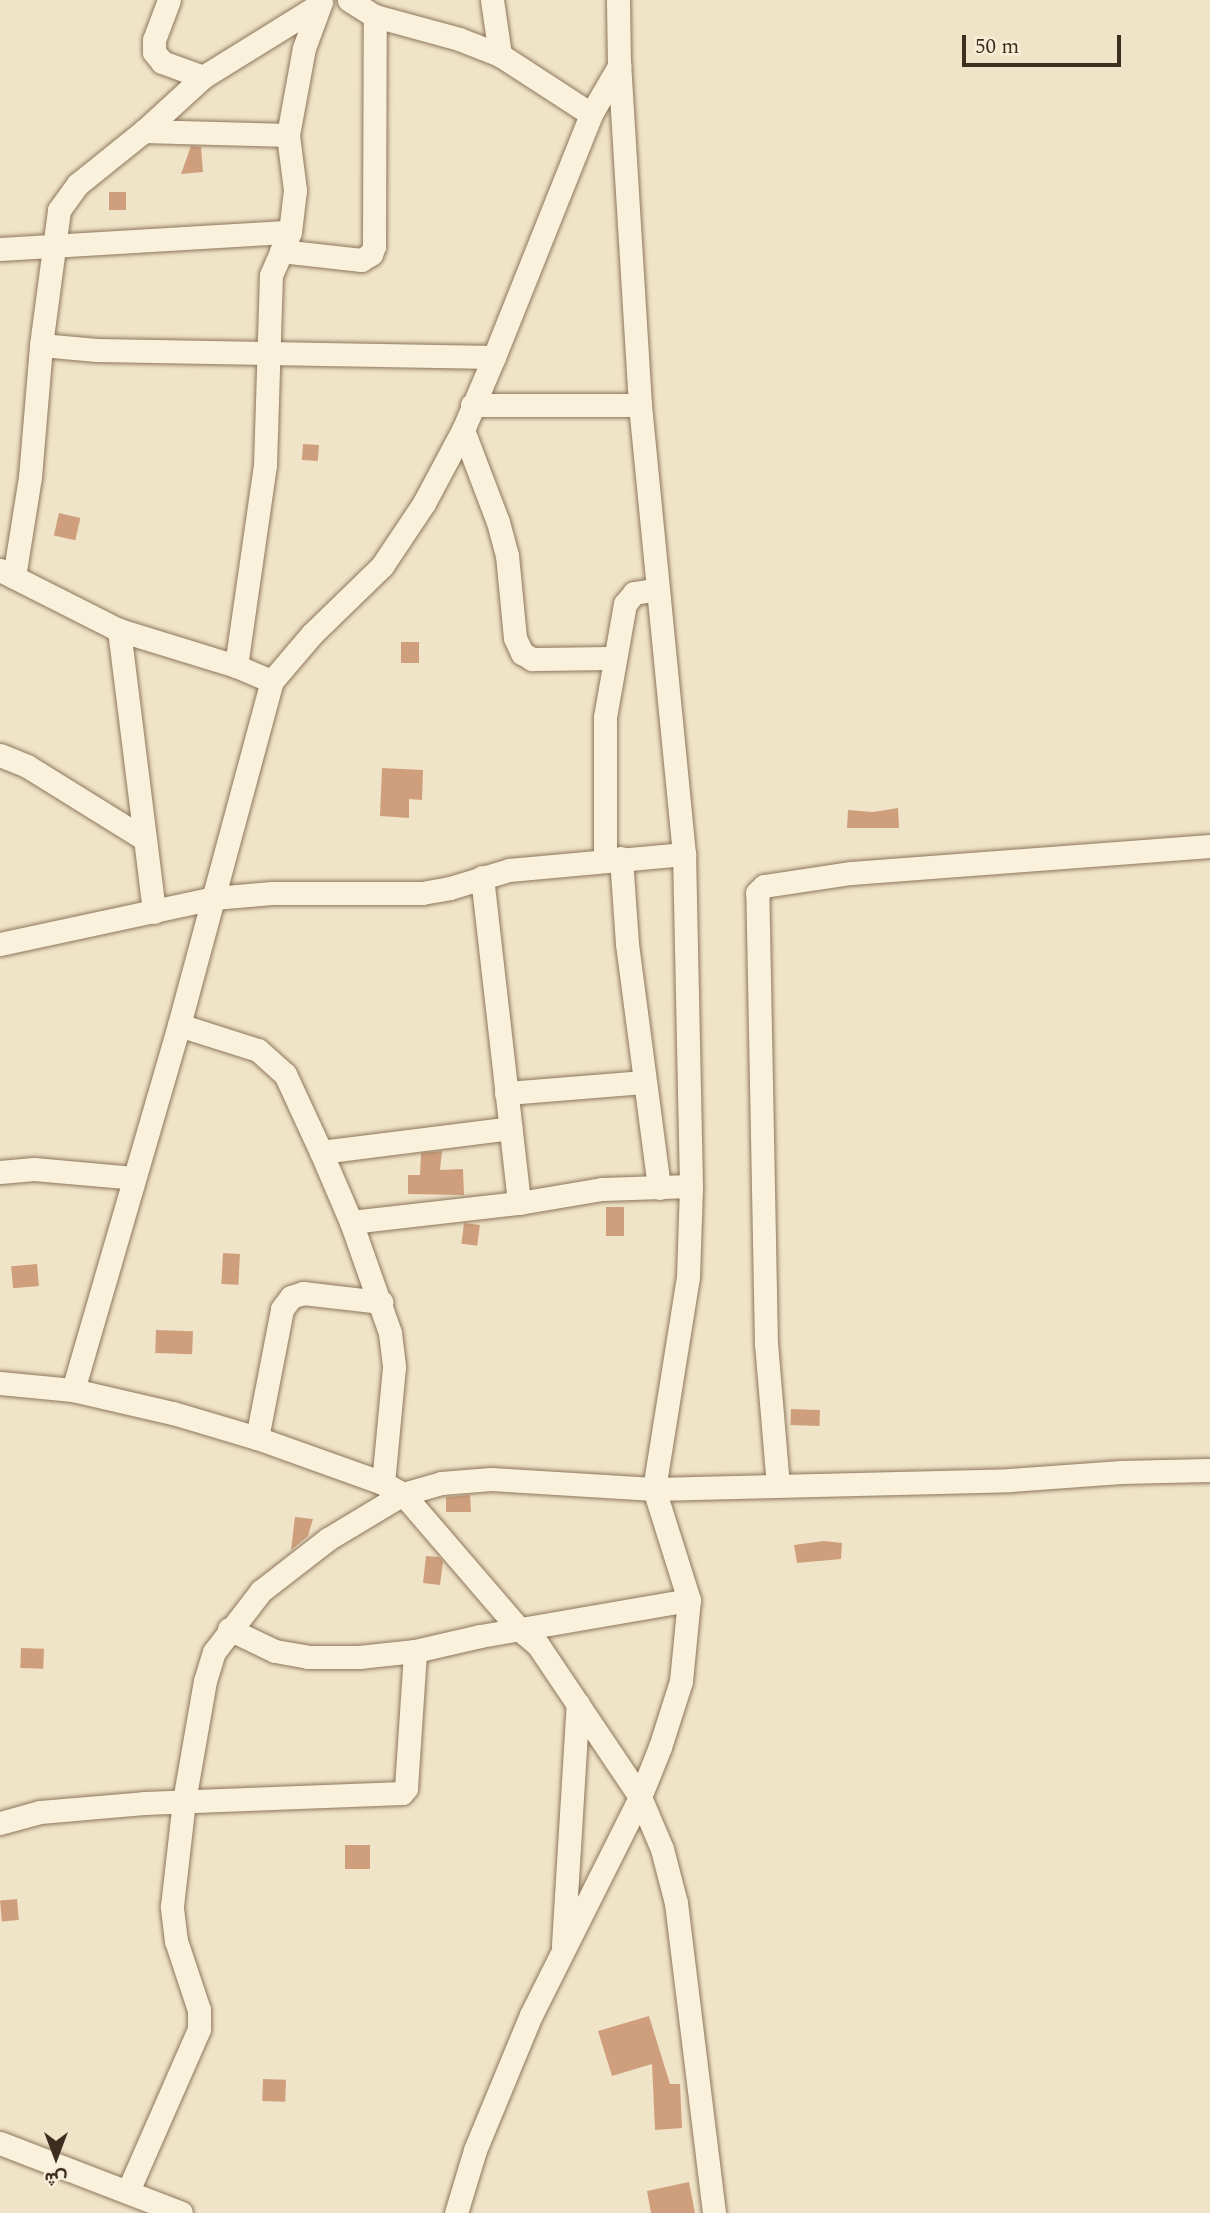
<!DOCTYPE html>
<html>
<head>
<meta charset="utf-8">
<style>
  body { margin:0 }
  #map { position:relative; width:1210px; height:2213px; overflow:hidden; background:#f0e4c8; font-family:Spectral,Vazirmatn,serif }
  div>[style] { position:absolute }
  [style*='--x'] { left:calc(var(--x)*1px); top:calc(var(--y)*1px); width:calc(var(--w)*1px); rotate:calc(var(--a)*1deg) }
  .building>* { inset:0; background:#cf9f7d; transform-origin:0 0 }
  .roads { filter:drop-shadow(0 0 2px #8d765c) drop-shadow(0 0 2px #8d765c) }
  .street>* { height:23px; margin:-11.5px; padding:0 11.5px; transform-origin:11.5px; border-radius:11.5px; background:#faf1dc }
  span { translate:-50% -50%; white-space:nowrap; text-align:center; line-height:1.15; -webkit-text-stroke:5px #f7eed8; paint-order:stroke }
  .north { position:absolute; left:21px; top:2122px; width:70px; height:70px; -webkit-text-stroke:5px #f7eed8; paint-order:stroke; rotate:180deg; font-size:19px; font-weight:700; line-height:28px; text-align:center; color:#3d2e20 }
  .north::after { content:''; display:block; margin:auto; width:24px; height:32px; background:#3d2e20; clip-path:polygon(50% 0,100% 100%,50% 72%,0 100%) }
  .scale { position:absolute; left:962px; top:35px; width:159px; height:32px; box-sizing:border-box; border:4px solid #3d2e20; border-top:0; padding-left:9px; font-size:21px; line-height:24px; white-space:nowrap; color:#3d2e20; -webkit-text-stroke:5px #f7eed8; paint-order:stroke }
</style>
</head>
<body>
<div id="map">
  <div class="building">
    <div style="clip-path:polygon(191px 146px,201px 147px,203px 172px,181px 174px)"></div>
    <div style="left:126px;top:192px;width:18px;height:17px;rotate:90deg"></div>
    <div style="left:303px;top:444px;width:16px;height:16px;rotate:4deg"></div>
    <div style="left:59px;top:513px;width:22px;height:23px;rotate:13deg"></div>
    <div style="left:401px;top:642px;width:18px;height:21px"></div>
    <div style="clip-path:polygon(382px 768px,423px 770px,422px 800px,409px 799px,409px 818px,380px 816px)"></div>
    <div style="clip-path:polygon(898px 808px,899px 828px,847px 828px,848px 810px,873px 812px)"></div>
    <div style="clip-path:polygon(442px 1151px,440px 1170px,463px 1169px,464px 1195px,408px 1194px,408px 1175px,420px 1175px,421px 1153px)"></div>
    <div style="left:606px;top:1207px;width:18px;height:29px"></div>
    <div style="left:464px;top:1223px;width:16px;height:21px;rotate:7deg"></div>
    <div style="left:223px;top:1253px;width:17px;height:31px;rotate:3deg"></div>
    <div style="left:37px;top:1264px;width:22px;height:26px;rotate:85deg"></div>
    <div style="left:156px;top:1330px;width:37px;height:23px;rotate:2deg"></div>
    <div style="left:791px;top:1409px;width:29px;height:16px;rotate:2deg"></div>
    <div style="clip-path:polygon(470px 1495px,471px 1512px,446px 1512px,446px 1497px)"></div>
    <div style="clip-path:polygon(295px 1517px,313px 1519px,308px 1536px,291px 1550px)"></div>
    <div style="clip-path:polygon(824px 1541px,842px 1543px,841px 1559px,797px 1563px,794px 1545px)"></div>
    <div style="clip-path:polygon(426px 1556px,439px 1557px,443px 1562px,440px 1585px,423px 1583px)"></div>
    <div style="left:21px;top:1648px;width:23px;height:20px;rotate:2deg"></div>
    <div style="left:345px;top:1845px;width:25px;height:24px"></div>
    <div style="left:17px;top:1899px;width:21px;height:17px;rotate:85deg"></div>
    <div style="clip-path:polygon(649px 2016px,670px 2084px,680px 2084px,682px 2128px,655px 2130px,652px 2064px,612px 2076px,598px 2031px)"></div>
    <div style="left:263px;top:2079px;width:23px;height:22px;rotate:2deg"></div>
    <div style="clip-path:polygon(689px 2182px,695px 2213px,651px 2213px,647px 2191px)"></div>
  </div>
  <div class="roads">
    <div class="street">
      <div style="--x:169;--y:0;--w:43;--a:110.6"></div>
      <div style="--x:154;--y:40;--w:12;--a:90"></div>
      <div style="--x:154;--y:52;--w:13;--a:51"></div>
      <div style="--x:162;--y:62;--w:44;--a:20.1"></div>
      <div style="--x:349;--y:0;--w:31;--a:32"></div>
      <div style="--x:375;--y:16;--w:87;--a:15.3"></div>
      <div style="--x:459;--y:39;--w:44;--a:21.3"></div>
      <div style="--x:500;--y:55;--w:108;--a:33"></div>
      <div style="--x:492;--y:0;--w:56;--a:81.7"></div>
      <div style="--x:144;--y:131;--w:144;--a:1.6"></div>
      <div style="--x:0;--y:249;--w:290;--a:-3.4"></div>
      <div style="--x:281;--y:251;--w:81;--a:6.4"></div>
      <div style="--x:361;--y:260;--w:12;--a:-31"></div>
      <div style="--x:371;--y:254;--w:9;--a:-69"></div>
      <div style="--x:374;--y:246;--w:230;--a:-89.8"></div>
      <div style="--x:41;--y:345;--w:56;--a:5.1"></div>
      <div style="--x:97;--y:350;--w:397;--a:1"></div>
      <div style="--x:472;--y:405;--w:168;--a:0"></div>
      <div style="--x:463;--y:430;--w:98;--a:69.2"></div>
      <div style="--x:498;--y:522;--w:34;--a:75"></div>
      <div style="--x:507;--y:555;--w:83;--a:84.5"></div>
      <div style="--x:515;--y:638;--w:17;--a:65"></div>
      <div style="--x:522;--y:653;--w:12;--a:31"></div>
      <div style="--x:532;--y:659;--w:83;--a:-0.7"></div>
      <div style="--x:0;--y:570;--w:133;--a:26.8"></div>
      <div style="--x:119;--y:630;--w:122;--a:17.1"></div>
      <div style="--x:236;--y:666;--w:39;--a:23"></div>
      <div style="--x:14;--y:577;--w:101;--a:-80.9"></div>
      <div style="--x:30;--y:477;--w:132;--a:-85.2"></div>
      <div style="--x:41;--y:345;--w:136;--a:-82.4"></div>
      <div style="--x:59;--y:210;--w:32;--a:-54"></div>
      <div style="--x:78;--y:184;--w:85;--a:-38.8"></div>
      <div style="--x:144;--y:131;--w:80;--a:-42.5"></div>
      <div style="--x:203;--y:77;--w:133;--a:-31.8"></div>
      <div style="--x:119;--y:630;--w:284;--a:82.9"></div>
      <div style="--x:236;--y:666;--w:203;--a:-81.8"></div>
      <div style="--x:265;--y:465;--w:190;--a:-88.2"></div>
      <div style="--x:271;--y:275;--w:47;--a:-66.2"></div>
      <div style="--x:290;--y:232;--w:42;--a:-83.2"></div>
      <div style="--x:295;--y:190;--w:55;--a:-97.3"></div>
      <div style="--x:288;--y:135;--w:88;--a:-79.6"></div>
      <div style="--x:304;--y:48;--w:49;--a:-69.7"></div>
      <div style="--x:0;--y:755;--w:29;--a:22"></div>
      <div style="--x:27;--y:766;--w:137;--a:31.8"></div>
      <div style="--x:621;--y:858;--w:86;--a:86"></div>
      <div style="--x:627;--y:944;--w:246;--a:82.5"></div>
      <div style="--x:605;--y:859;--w:142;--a:-90"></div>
      <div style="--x:605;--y:717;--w:115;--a:-80"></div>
      <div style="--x:625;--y:604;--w:14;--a:-51"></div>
      <div style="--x:634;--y:593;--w:24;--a:-9"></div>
      <div style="--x:482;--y:877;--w:328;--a:83.5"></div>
      <div style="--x:0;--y:944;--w:219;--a:-12.1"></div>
      <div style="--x:214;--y:898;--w:58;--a:-4.9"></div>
      <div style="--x:272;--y:893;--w:150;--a:0"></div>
      <div style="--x:422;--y:893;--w:28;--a:-10"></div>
      <div style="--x:450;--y:888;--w:62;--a:-17"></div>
      <div style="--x:509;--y:870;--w:176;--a:-5.2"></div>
      <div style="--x:179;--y:1025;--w:83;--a:17.6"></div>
      <div style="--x:258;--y:1050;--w:36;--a:42"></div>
      <div style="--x:285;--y:1074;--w:86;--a:65.2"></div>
      <div style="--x:321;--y:1152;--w:76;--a:66.8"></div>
      <div style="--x:351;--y:1222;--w:118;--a:70.6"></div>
      <div style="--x:390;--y:1333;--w:34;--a:83"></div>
      <div style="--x:394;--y:1367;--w:117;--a:95.4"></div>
      <div style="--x:506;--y:1093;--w:136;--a:-4.6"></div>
      <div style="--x:321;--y:1152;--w:191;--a:-7.2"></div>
      <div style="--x:0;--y:1172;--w:34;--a:-5"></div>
      <div style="--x:34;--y:1169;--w:100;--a:5.1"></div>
      <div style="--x:351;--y:1222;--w:169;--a:-6.5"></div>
      <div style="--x:519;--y:1203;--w:84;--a:-9.6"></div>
      <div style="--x:602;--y:1189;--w:89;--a:-1.9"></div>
      <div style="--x:0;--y:1383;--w:73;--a:5.5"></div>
      <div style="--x:73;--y:1390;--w:103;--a:13"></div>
      <div style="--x:173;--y:1413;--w:88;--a:16.6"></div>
      <div style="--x:257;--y:1438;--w:134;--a:19.7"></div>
      <div style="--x:383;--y:1483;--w:23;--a:29"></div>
      <div style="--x:403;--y:1494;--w:178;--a:49.3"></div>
      <div style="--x:519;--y:1629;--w:25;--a:40"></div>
      <div style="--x:538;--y:1645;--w:183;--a:56.1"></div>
      <div style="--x:640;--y:1797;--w:56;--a:67.1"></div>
      <div style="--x:662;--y:1849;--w:56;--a:75.5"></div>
      <div style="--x:676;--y:1903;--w:312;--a:83"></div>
      <div style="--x:73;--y:1390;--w:380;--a:-73.8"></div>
      <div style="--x:179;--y:1025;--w:356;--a:-74.9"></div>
      <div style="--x:272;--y:681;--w:62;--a:-49.6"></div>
      <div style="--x:312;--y:634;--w:98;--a:-44.2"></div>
      <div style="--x:382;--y:566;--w:76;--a:-56.3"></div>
      <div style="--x:424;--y:503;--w:83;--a:-61.9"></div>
      <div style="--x:463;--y:430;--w:79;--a:-67"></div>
      <div style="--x:494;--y:357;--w:262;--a:-68.2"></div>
      <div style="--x:591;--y:114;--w:56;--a:-59.7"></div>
      <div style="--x:257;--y:1438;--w:131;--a:-79"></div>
      <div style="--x:282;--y:1309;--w:15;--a:-53"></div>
      <div style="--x:291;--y:1297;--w:13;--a:-18"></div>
      <div style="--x:303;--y:1293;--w:79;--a:6.6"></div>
      <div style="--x:778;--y:1486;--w:143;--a:-94.8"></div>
      <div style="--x:766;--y:1344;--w:451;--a:-91.1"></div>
      <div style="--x:757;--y:893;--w:10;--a:-45"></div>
      <div style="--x:764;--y:886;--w:88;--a:-8.5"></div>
      <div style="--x:851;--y:873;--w:360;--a:-4.3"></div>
      <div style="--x:229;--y:1629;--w:51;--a:25.6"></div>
      <div style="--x:275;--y:1651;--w:34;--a:10"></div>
      <div style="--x:308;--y:1657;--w:51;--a:0"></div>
      <div style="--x:359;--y:1657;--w:56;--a:-6.1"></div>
      <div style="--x:415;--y:1651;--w:67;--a:-13"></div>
      <div style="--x:480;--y:1636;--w:212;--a:-9.8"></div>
      <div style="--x:0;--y:1823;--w:41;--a:-15.4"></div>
      <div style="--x:40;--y:1812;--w:104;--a:-4.9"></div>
      <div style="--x:144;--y:1803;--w:258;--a:-2.2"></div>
      <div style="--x:402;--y:1793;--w:6;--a:-51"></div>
      <div style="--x:406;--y:1788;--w:137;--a:-86.2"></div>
      <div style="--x:563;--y:1945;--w:242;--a:-86.5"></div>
      <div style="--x:0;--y:2143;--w:194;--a:21.1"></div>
      <div style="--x:128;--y:2191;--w:177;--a:-66.3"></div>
      <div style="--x:199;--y:2029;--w:19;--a:-90"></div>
      <div style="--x:199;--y:2010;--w:73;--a:-108.4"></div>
      <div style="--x:176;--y:1941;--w:35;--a:-97"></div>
      <div style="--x:172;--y:1906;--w:106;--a:-83.5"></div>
      <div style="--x:184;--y:1801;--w:122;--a:-80.1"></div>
      <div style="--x:205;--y:1681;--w:30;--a:-73"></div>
      <div style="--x:214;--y:1652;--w:77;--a:-52.4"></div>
      <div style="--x:261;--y:1591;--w:85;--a:-37.8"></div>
      <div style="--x:328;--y:1539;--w:87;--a:-31"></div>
      <div style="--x:403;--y:1494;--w:40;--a:-16"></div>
      <div style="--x:441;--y:1483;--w:50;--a:-4.6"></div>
      <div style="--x:491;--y:1479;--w:163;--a:3.5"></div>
      <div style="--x:654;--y:1489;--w:356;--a:-1.4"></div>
      <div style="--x:1010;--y:1480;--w:111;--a:-4.1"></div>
      <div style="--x:1121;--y:1472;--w:89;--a:-1.3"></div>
      <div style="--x:456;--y:2213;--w:66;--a:-73.2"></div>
      <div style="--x:475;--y:2150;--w:146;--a:-67.5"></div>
      <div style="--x:531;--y:2015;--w:244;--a:-63.4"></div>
      <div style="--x:640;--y:1797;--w:54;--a:-68.2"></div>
      <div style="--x:660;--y:1747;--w:69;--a:-72.3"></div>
      <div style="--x:681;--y:1681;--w:81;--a:-84.4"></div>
      <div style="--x:689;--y:1600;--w:116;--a:-107.5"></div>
      <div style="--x:654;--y:1489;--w:215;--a:-80.9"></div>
      <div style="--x:688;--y:1277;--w:91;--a:-88.1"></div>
      <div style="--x:691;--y:1186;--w:332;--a:-91.2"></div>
      <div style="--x:684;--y:854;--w:451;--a:-95.6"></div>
      <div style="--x:640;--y:405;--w:340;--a:-93.5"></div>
      <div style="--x:619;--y:66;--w:66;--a:-90.9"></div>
    </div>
  </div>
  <div class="north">ش</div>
  <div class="scale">50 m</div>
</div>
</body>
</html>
